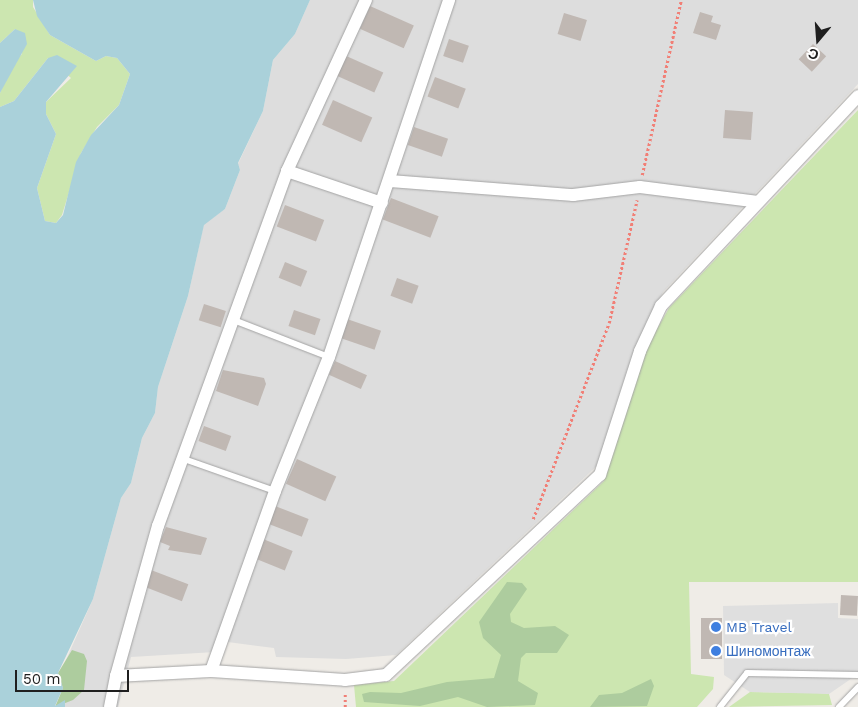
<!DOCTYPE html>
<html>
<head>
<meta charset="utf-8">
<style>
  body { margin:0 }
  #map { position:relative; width:858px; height:707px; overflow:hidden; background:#efece7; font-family:"Work Sans",sans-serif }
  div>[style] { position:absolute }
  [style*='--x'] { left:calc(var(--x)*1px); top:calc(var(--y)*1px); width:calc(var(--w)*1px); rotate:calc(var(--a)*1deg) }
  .residential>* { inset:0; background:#ddd }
  .grass>* { inset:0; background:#cce6b0 }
  .forest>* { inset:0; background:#adcc9e }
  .parking>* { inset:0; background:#dfdfdf }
  .water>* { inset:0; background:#aad1da }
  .building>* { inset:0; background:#c0b8b3; transform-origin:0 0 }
  .path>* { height:2.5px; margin-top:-1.25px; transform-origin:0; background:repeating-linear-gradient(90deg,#f17f76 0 2.5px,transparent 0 5px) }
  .roads { filter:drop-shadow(0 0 1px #a3a3a3) drop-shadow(0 0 1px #a3a3a3) }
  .lane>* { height:6px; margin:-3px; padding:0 3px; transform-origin:3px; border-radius:3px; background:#fff }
  .street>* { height:12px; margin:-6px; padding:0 6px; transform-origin:6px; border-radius:6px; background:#fff }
  .dots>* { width:14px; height:14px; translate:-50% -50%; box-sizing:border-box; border:2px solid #fff; border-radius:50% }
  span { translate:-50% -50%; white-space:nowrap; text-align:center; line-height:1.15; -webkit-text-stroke:4.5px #fff; paint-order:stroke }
  .shop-label { font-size:14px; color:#366cbe }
  .left { translate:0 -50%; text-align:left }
  .north { position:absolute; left:793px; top:15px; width:50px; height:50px; -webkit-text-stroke:4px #fff; paint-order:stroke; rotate:198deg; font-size:14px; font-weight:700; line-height:20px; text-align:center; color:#1f1f1f }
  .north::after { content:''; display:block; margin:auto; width:18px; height:22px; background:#1f1f1f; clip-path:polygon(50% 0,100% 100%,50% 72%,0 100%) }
  .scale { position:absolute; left:15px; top:670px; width:114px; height:22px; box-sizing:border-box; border:2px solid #1f1f1f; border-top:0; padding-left:6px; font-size:15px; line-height:18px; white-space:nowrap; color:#1f1f1f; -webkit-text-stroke:4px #fff; paint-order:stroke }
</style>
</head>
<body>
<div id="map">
  <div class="residential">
    <div style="clip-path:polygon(310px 0,858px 0,858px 84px,663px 292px,634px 350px,604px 459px,396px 655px,346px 659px,276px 657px,274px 648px,220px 641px,215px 652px,131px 657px,118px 707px,65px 707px,58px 678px,93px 599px,121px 498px,131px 483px,142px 438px,155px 413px,158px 387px,188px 296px,204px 224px,225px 209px,240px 170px,238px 164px,263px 111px,273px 60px,295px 34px)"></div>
  </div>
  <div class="grass">
    <div style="clip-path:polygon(0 0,33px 0,33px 7px,50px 35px,96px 61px,106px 56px,117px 58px,130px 74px,119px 105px,97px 127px,81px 153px,62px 215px,56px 223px,45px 221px,37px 188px,56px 134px,46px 114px,46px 102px,71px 78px,48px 58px,14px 101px,0 107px,0 93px,12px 63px,22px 54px,15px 29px,0 43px)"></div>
    <div style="clip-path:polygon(858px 110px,858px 582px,689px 582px,691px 674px,714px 677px,713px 689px,697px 707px,356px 707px,354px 685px,394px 681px,604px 481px,645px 350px,669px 308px)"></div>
    <div style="clip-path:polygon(750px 692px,819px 693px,829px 694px,832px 705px,729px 707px)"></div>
  </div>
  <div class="forest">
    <div style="clip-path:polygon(507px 582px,522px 583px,527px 589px,510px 614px,511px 622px,524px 628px,555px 626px,569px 635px,557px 653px,526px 653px,521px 658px,518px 681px,538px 693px,535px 705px,487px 707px,458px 697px,420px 706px,364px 702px,362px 694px,370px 692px,401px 693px,447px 682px,494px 678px,501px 655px,483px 638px,479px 622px)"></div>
    <div style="clip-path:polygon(72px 650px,84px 654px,87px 661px,84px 690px,73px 700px,55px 707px,63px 688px,58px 673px)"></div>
    <div style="clip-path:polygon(651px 679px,654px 686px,647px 706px,590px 707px,599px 695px,622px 693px)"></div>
  </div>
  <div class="parking">
    <div style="clip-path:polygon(838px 603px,838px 618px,858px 619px,858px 674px,829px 694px,750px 692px,724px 675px,723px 606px)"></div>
  </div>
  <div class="water">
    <div style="clip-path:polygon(33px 0,310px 0,295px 34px,273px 60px,263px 111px,238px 163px,240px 170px,225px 209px,204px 225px,188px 296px,158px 387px,155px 413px,142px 438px,131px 483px,121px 498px,93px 599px,58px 673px,63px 688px,55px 706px,65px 700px,65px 707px,0 707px,0 107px,14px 101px,48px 58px,57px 55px,77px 66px,46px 102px,46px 114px,56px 134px,37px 188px,45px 221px,56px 223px,63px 215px,76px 162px,91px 135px,119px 105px,130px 74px,117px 58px,106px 56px,96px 61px,50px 35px,37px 16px)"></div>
    <div style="clip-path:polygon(15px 29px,25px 33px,27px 44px,0 93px,0 43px)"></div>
  </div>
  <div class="building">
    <div style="left:370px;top:6px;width:48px;height:25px;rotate:24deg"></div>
    <div style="clip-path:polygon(700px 12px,713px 16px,711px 22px,721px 25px,716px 40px,693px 33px)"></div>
    <div style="left:564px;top:13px;width:24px;height:22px;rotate:17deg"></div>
    <div style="left:449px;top:39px;width:21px;height:18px;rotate:19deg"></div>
    <div style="left:813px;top:44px;width:18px;height:21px;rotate:43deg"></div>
    <div style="left:344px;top:55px;width:43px;height:22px;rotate:24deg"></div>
    <div style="left:435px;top:77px;width:33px;height:21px;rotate:21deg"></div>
    <div style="left:333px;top:100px;width:43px;height:27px;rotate:24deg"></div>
    <div style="left:725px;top:110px;width:28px;height:28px;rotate:4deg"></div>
    <div style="left:414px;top:127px;width:36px;height:19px;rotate:19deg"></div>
    <div style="left:391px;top:198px;width:51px;height:23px;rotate:21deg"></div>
    <div style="left:285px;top:205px;width:42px;height:23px;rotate:21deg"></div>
    <div style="left:285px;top:262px;width:24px;height:17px;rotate:22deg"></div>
    <div style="left:397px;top:278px;width:23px;height:19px;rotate:20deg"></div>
    <div style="left:204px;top:304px;width:23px;height:17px;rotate:18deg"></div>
    <div style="left:294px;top:310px;width:28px;height:17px;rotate:19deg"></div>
    <div style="left:347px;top:319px;width:36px;height:20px;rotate:19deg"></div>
    <div style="left:335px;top:361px;width:35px;height:15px;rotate:24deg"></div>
    <div style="clip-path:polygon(223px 370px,264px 378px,266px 384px,258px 406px,216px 391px)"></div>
    <div style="left:204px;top:426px;width:29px;height:16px;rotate:20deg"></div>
    <div style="left:297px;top:459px;width:43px;height:27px;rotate:24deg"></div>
    <div style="left:275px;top:506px;width:36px;height:19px;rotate:21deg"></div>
    <div style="clip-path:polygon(166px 527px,207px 538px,201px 555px,168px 550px,170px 546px,160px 542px)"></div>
    <div style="left:263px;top:539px;width:32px;height:21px;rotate:22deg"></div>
    <div style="left:151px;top:570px;width:40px;height:18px;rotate:21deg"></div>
    <div style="left:841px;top:595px;width:17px;height:20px;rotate:3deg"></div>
    <div style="left:701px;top:618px;width:21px;height:41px"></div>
  </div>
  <div class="path">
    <div style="--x:642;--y:175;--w:179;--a:-77.4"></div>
    <div style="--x:533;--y:519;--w:210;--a:-68.8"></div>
    <div style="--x:609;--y:323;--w:126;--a:-77.2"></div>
    <div style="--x:345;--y:707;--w:13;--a:-90"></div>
  </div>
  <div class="roads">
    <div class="lane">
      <div style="--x:236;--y:321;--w:100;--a:21.2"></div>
      <div style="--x:184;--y:459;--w:96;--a:19.4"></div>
      <div style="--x:720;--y:707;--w:43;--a:-51.5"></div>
      <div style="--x:747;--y:673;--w:111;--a:1"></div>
      <div style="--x:839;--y:707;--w:28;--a:-46"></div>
    </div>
    <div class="street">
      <div style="--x:287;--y:171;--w:100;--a:18.6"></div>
      <div style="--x:390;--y:181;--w:184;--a:4.4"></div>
      <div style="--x:573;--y:195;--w:67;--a:-6.8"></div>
      <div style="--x:640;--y:187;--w:119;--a:7.2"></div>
      <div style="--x:211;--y:671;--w:191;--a:-70.4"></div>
      <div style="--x:275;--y:491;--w:144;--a:-68.1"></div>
      <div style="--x:329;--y:357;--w:377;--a:-71.4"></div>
      <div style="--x:116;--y:676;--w:156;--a:-74.4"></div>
      <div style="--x:158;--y:526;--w:378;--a:-70"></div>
      <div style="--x:287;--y:171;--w:188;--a:-65.2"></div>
      <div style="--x:110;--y:707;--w:32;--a:-79"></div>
      <div style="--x:116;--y:676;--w:95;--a:-3"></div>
      <div style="--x:211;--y:671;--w:134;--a:3.8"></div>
      <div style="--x:345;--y:680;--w:41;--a:-7"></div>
      <div style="--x:386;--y:675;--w:293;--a:-43.1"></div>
      <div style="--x:600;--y:475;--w:130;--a:-72.1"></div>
      <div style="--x:640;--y:351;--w:50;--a:-65"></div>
      <div style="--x:661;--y:306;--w:288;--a:-46.8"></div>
    </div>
  </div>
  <div class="dots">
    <div style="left:716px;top:627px;background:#3f7fe0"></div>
    <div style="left:716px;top:651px;background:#3f7fe0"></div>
  </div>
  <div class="shop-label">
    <span class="left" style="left:726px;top:627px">MB Travel</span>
    <span class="left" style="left:726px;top:651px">Шиномонтаж</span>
  </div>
  <div class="north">С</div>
  <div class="scale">50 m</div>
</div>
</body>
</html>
